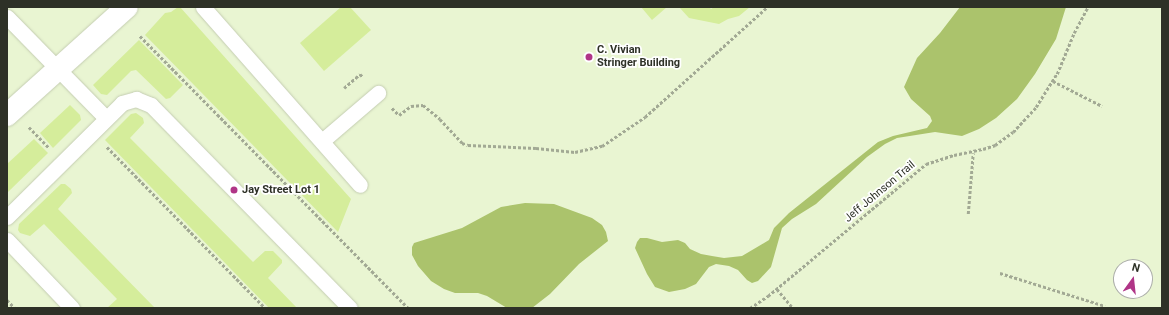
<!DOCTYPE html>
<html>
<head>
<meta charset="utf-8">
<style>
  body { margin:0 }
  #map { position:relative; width:1169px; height:315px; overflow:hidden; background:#f5fee2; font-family:Roboto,sans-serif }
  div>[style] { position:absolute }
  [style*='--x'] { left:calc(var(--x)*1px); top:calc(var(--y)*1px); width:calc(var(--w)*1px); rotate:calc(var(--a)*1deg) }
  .built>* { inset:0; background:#e9f5d2 }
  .green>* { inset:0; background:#d5ed9b }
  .water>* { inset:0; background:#abc36c }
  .path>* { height:2.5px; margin-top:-1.25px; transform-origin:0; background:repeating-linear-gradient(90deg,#a2a994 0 3px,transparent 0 5px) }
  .roads { filter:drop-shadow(0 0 1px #c4cdb2) drop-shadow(0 0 1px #c4cdb2) }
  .lane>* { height:15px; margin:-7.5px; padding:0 7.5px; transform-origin:7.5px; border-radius:7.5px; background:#fff }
  .street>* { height:22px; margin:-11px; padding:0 11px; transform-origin:11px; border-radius:11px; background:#fff }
  .dots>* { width:11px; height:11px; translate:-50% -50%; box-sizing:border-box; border:2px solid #fff; border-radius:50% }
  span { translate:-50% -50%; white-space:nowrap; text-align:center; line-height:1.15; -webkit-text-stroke:3.5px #fff; paint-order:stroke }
  .poi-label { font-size:11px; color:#2e3127; font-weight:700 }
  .left { translate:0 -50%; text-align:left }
  .street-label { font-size:11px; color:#2e3127 }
  .frame { position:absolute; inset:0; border:8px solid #2e3127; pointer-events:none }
  .north { position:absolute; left:1113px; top:259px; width:40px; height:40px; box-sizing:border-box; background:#fff; border:1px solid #abada9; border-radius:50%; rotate:15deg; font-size:11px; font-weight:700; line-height:16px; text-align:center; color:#2e3127 }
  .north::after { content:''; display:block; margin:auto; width:14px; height:18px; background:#b03587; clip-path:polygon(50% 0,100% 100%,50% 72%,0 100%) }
</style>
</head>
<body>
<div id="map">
  <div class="built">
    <div style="clip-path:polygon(evenodd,7px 7px,1162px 7px,1162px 308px,7px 308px,7px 7px,1121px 267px,1145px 267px,1145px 291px,1121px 291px,1121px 267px)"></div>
  </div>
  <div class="green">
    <div style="clip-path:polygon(178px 7px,180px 7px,351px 199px,338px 232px,145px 35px,165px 13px,171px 12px)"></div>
    <div style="clip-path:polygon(341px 7px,350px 7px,371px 30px,324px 71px,300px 43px)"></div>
    <div style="clip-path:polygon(641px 7px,667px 7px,652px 20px)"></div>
    <div style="clip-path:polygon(679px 7px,709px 7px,711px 9px,714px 7px,750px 7px,739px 16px,728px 19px,719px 24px,689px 18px)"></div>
    <div style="clip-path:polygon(139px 40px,183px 85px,170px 98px,166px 99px,136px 70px,131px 71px,107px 95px,101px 94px,93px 85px)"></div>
    <div style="clip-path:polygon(70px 105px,80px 115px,81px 120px,53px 148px,40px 133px)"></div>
    <div style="clip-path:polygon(136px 113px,143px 118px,144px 123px,130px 138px,253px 262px,265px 251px,273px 251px,282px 260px,282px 263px,268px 278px,297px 308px,269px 308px,105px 140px,131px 114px)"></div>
    <div style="clip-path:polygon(34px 139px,48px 153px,7px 193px,7px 164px)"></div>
    <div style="clip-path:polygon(61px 184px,65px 184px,71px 189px,72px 193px,58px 209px,155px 308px,107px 308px,117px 299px,44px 224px,30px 236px,20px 233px,18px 230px,19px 224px)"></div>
  </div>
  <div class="water">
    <div style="clip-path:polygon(960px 7px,1066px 7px,1056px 39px,1035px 74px,1017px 99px,996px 118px,979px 129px,962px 136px,935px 132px,897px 138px,885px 144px,867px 157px,816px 204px,792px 219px,782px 228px,771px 267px,758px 281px,752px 283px,747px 280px,738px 270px,729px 266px,716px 264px,709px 267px,696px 284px,685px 289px,669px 292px,655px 287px,647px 274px,635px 248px,637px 242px,640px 238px,647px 238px,662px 242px,678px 240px,685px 243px,690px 249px,701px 254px,712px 256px,724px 258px,742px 256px,769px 240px,774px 228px,789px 213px,878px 142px,893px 136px,927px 128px,932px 121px,930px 116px,911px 99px,904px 87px,917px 58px,940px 33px)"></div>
    <div style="clip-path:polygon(525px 203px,554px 204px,592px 218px,602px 225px,606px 232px,608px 241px,579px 264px,550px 294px,532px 308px,507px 308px,487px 296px,478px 293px,455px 293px,444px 289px,431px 281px,418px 266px,412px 255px,412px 247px,414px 243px,462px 228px,501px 207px)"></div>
  </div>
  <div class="path">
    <div style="--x:140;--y:36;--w:382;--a:45.4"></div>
    <div style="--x:1053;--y:81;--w:55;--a:27"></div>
    <div style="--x:344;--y:88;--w:21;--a:-41"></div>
    <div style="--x:360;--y:74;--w:4;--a:45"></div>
    <div style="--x:392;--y:108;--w:10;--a:45"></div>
    <div style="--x:399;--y:115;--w:15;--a:-37"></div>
    <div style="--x:411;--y:106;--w:12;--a:-5"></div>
    <div style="--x:423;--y:105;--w:22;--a:39"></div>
    <div style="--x:440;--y:119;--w:33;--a:47"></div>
    <div style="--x:462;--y:143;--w:6;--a:18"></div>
    <div style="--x:468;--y:145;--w:68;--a:2.5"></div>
    <div style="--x:536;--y:148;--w:39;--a:6"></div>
    <div style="--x:575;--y:152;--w:28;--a:-13"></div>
    <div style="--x:602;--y:146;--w:52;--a:-34"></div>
    <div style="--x:645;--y:117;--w:164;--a:-42"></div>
    <div style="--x:29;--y:127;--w:28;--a:46"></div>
    <div style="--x:107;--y:147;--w:226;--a:45.5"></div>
    <div style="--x:968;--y:214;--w:61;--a:-85.3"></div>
    <div style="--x:1000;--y:273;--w:110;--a:17.4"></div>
    <div style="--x:777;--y:289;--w:25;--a:50"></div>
    <div style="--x:7;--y:300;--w:11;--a:45"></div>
    <div style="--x:750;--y:308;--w:22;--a:-34"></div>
    <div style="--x:768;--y:296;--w:206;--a:-39.9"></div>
    <div style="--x:926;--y:164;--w:29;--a:-18"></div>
    <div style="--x:954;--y:155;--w:30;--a:-12"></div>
    <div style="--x:983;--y:149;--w:13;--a:-18"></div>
    <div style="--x:995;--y:145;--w:22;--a:-36"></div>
    <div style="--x:1013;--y:132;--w:34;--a:-47"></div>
    <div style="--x:1036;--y:107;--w:39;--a:-58"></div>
    <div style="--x:1057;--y:74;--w:44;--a:-67.5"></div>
    <div style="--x:1074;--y:33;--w:30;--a:-62"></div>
  </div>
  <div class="roads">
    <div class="lane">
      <div style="--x:203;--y:7;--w:237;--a:48.6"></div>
      <div style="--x:7;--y:17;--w:141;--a:45.6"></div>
      <div style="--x:322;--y:141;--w:74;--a:-40.6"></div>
      <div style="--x:7;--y:217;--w:162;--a:-44.7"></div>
      <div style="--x:122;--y:103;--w:15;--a:-16"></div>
      <div style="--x:136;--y:99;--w:16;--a:22"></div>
      <div style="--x:151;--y:105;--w:284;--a:45.6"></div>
      <div style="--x:7;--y:240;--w:94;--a:46.3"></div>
    </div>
    <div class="street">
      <div style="--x:7;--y:115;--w:161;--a:-42"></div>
    </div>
  </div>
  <div class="dots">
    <div style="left:589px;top:57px;background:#b03587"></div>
    <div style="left:234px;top:190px;background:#b03587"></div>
  </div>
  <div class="poi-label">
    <span class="left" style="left:597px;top:57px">C. Vivian<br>Stringer Building</span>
    <span class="left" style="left:242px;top:190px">Jay Street Lot 1</span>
  </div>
  <div class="street-label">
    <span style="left:880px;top:192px;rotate:-40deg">Jeff Johnson Trail</span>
  </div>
  <div class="frame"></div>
  <div class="north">N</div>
</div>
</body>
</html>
